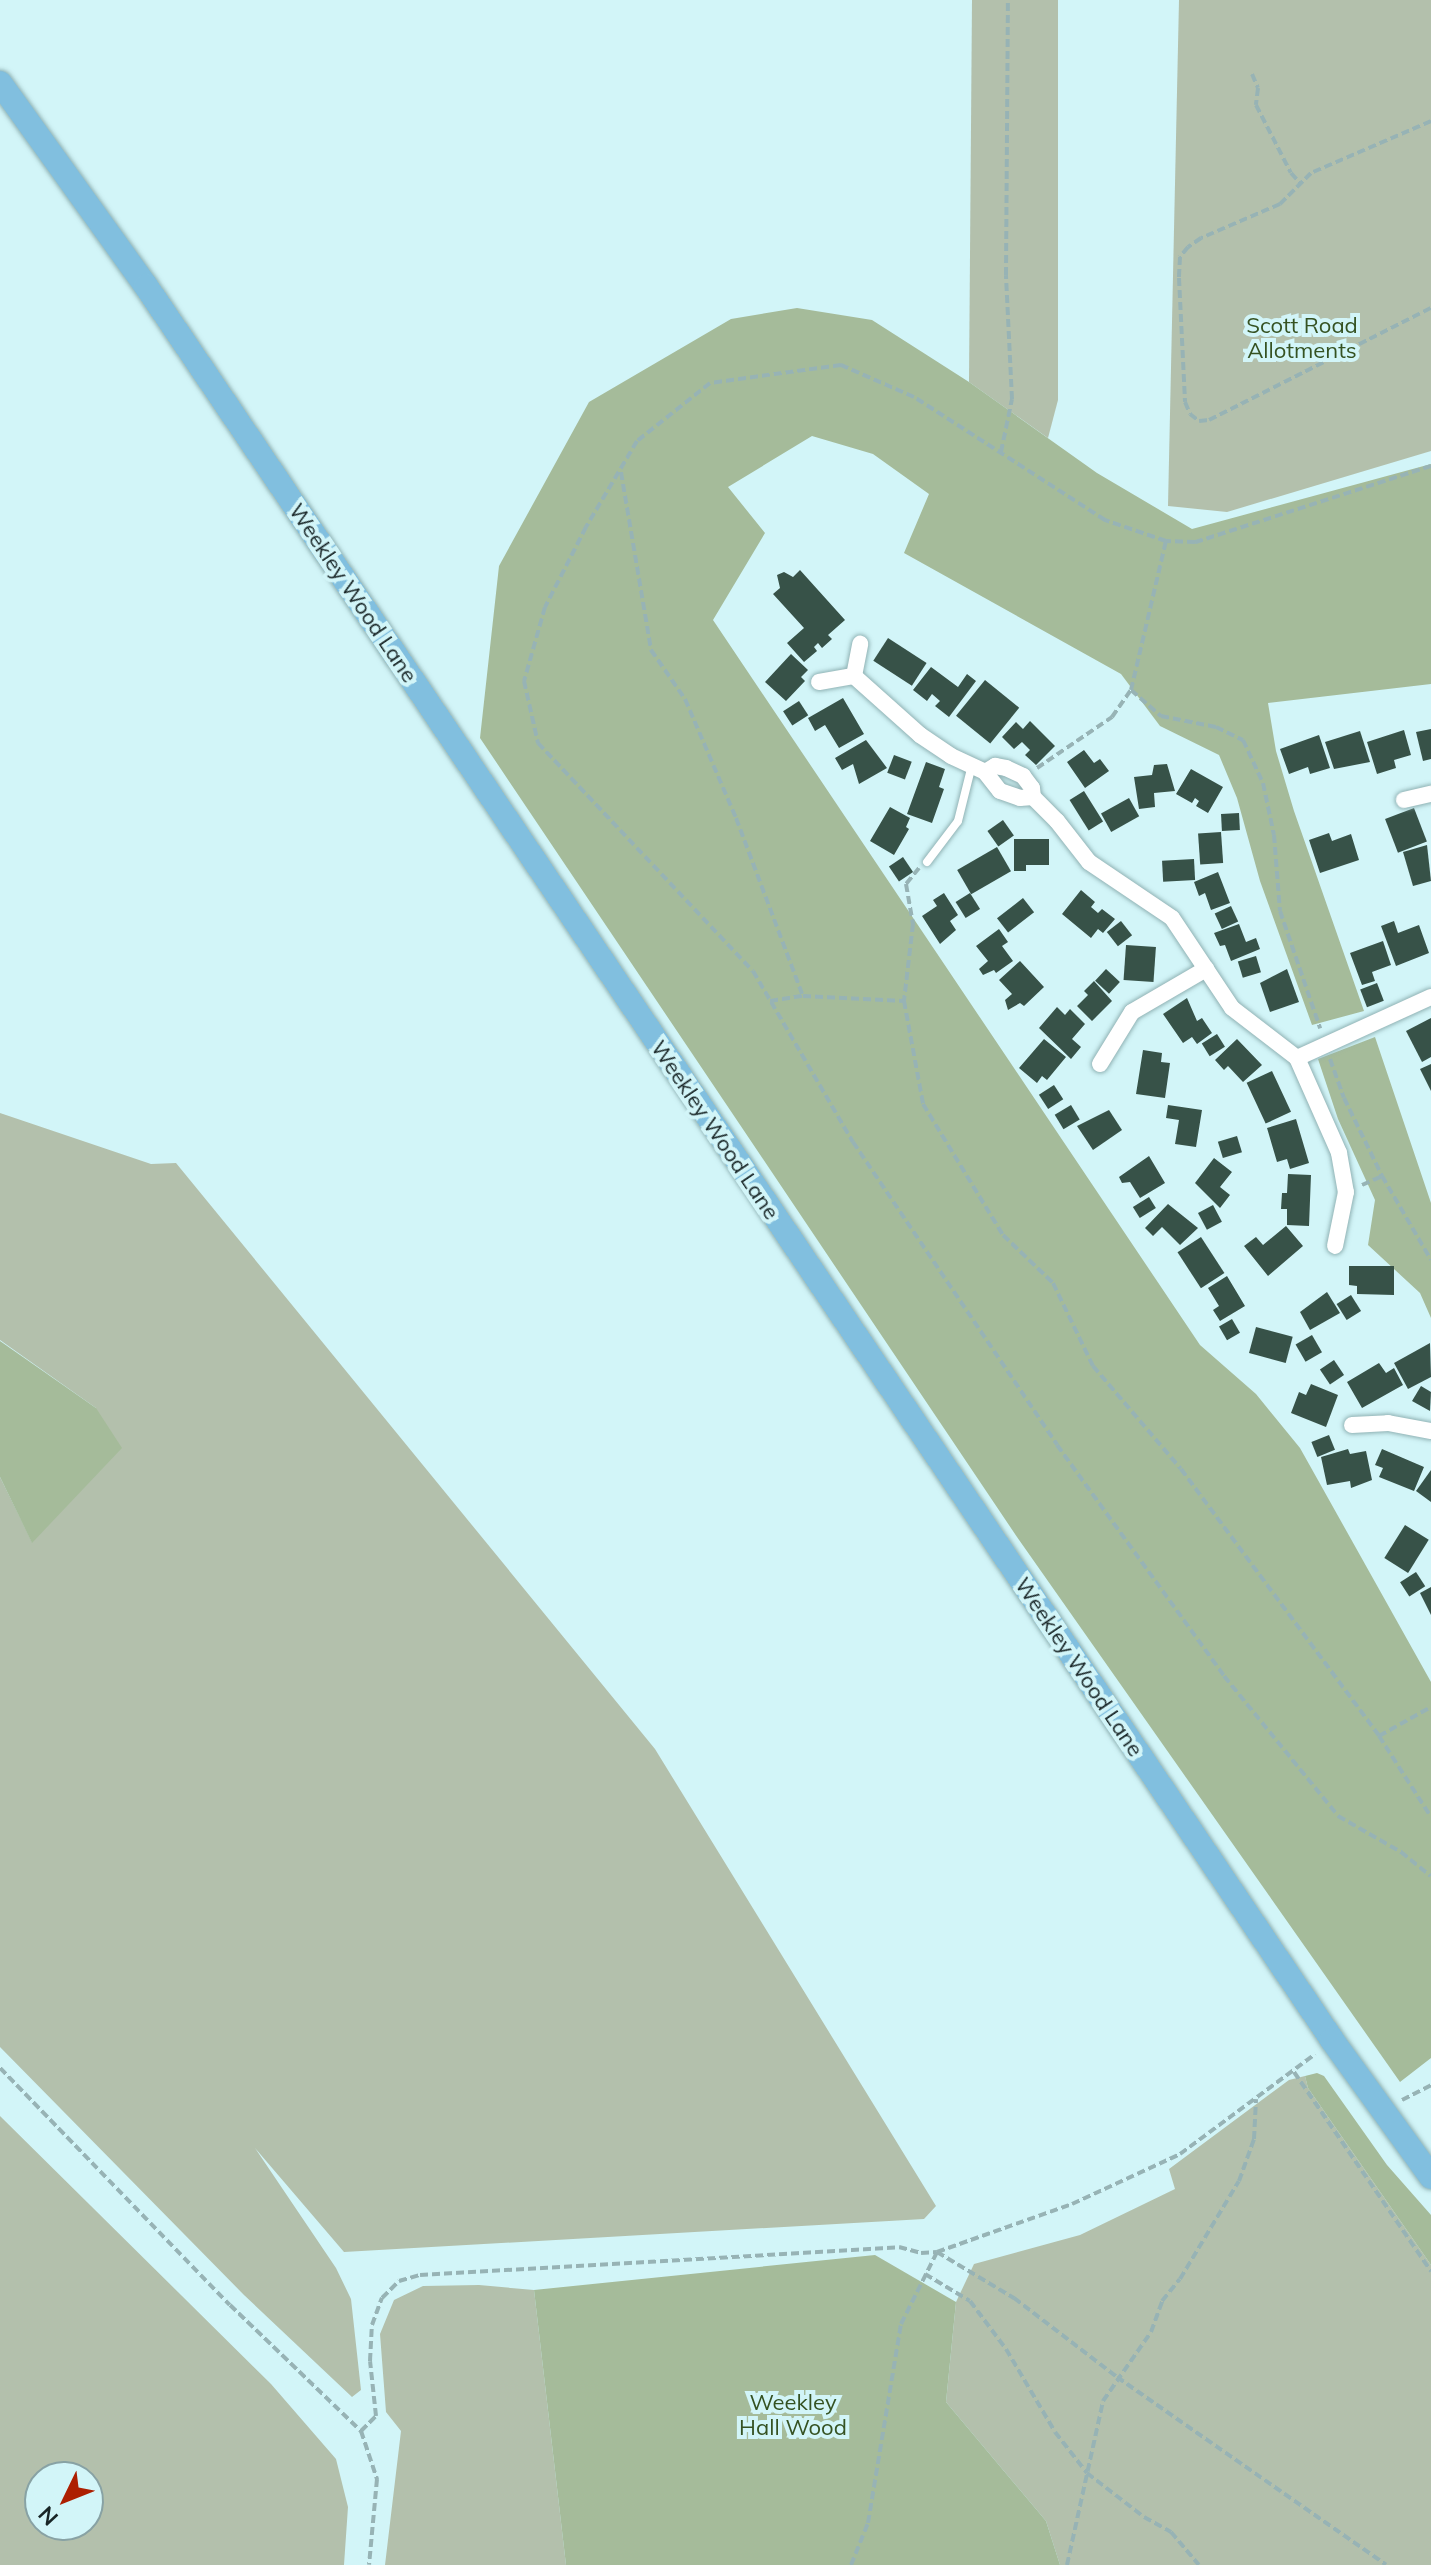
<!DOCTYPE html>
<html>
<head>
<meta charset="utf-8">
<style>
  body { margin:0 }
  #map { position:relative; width:1431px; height:2565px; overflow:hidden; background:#d2f5f8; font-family:Mulish,sans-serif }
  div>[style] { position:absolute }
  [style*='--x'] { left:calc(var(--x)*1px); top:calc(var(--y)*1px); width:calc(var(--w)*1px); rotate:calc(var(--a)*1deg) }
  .green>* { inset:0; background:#b3c0ac }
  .forest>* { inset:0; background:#a5bb9a }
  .building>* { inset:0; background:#375248; transform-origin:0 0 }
  .path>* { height:4px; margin-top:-2px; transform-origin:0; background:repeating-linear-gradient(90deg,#97b3b5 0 8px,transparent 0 12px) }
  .roads { filter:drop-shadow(0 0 2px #90b2b4) drop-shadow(0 0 2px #90b2b4) }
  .lane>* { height:8px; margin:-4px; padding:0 4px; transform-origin:4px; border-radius:4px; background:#fff }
  .street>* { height:16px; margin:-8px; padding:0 8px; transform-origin:8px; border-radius:8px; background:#fff }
  .primary>* { height:24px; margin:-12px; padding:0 12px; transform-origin:12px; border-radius:12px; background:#81bfdf }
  span { translate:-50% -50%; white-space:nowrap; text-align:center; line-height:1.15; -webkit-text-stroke:8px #d2f5f8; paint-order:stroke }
  .park-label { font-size:22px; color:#355222 }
  .street-label { font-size:22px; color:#182526 }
  .north { position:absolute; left:24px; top:2461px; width:80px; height:80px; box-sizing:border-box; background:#d2f5f8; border:2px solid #88a2a4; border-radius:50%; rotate:227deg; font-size:22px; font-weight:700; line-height:32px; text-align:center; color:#182526 }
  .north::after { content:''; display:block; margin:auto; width:28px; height:36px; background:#ad1f01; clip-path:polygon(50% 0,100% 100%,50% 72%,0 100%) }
</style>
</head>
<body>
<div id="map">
  <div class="green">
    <div style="clip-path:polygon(972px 0,1058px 0,1058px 400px,1048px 438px,969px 382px)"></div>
    <div style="clip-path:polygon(1179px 0,1431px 0,1431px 451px,1227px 512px,1168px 506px)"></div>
    <div style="clip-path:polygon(0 1113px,151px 1164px,176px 1163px,655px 1749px,936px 2206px,924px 2219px,344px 2252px,255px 2148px,336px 2268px,351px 2299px,361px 2390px,352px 2397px,244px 2295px,0 2047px,0 1477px,32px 1542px,96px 1408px,0 1340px)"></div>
    <div style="clip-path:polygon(1305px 2076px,1308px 2088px,1431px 2265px,1431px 2565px,1060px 2565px,1046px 2521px,946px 2402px,956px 2302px,974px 2264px,1080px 2235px,1175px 2189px,1169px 2169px,1289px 2080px)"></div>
    <div style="clip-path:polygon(evenodd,0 2116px,271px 2384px,336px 2459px,348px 2507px,344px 2565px,0 2565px,0 2116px,40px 2477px,88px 2477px,88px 2525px,40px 2525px,40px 2477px)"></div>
    <div style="clip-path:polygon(479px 2285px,534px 2290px,566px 2565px,385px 2565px,401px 2431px,386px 2412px,380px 2334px,394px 2300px,423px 2286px)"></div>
  </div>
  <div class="forest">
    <div style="clip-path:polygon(797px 308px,872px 320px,969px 382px,1097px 473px,1192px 529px,1431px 464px,1431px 684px,1268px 703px,1276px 751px,1294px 811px,1364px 1011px,1312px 1025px,1260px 881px,1237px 798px,1219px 755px,1160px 726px,1121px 674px,904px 553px,929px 494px,873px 454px,812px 436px,728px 487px,765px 533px,713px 620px,1200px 1345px,1256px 1394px,1300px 1448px,1431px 1682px,1431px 2058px,1400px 2082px,1017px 1537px,480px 738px,499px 566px,589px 402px,731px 319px)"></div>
    <div style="clip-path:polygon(1375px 1037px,1431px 1203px,1431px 1318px,1420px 1293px,1368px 1245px,1375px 1200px,1338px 1119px,1318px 1059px)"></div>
    <div style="clip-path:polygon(0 1341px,96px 1408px,122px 1448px,32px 1543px,0 1477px)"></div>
    <div style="clip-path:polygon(1317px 2073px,1324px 2076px,1387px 2165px,1431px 2215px,1431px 2265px,1308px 2088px,1305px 2076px)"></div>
    <div style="clip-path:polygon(875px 2255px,956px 2302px,946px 2402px,1046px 2521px,1060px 2565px,566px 2565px,534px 2290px)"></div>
  </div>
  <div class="building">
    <div style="clip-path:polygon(800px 570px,845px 620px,828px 635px,832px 639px,822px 648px,818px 643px,814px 647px,817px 651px,804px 662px,787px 643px,804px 628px,773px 594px,780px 588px,777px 575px,784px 572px,793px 577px)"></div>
    <div style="left:888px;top:638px;width:46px;height:27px;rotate:33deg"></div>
    <div style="clip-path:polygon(791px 654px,808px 670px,801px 677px,805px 681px,786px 701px,765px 682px)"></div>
    <div style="clip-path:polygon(931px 667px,958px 687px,967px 674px,976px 681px,949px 717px,935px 706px,940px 701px,932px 694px,927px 701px,913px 690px)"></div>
    <div style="left:985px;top:680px;width:44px;height:46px;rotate:39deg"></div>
    <div style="clip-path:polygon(843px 698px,864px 734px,839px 748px,825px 725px,815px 731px,808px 718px)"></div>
    <div style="left:799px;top:701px;width:17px;height:19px;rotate:57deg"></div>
    <div style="clip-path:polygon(1030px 721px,1055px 746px,1036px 765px,1025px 755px,1030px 750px,1022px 742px,1014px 749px,1002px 737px,1016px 722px,1023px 729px)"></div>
    <div style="clip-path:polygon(1431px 729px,1431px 759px,1423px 761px,1416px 732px)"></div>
    <div style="clip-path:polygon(1404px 730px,1411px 755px,1394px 760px,1396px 768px,1377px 774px,1367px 742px)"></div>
    <div style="clip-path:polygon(1360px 731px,1370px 762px,1334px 769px,1325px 742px)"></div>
    <div style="clip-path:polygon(1319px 735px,1330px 768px,1310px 774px,1308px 767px,1289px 774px,1280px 749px)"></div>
    <div style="clip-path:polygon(866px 740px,887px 768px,859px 784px,853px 764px,842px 770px,835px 758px)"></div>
    <div style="clip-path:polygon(1084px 750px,1094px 763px,1100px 759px,1109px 771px,1085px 788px,1067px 762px)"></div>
    <div style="left:894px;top:755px;width:19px;height:19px;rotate:21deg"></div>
    <div style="clip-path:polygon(926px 762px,945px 769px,939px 787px,944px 789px,932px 823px,907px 814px)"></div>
    <div style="clip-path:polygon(1167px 764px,1175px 791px,1154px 793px,1155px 807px,1139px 809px,1134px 777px,1152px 775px,1154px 765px)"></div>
    <div style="clip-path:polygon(1191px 769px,1223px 787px,1208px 813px,1196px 806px,1199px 801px,1195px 798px,1192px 803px,1176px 794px)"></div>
    <div style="left:1084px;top:791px;width:36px;height:17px;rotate:58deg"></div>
    <div style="left:1129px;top:798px;width:21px;height:32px;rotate:61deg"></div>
    <div style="clip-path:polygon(890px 807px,910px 818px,906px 827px,909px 829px,894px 855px,870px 841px)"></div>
    <div style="left:1414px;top:808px;width:36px;height:31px;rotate:69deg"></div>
    <div style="left:1239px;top:813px;width:17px;height:18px;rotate:87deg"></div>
    <div style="left:1003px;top:820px;width:19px;height:19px;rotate:55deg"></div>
    <div style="left:1221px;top:832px;width:31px;height:23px;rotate:86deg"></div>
    <div style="clip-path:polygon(1329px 833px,1332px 841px,1351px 834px,1359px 860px,1320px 873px,1309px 840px)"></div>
    <div style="clip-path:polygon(1014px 839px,1049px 839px,1049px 865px,1026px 865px,1026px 871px,1014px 871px)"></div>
    <div style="clip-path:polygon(1427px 845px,1431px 881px,1413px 886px,1403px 852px)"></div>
    <div style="left:997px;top:847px;width:28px;height:46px;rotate:60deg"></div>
    <div style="left:903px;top:857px;width:18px;height:17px;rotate:56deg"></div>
    <div style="left:1194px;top:859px;width:21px;height:32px;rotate:87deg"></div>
    <div style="clip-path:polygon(1218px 872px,1230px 903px,1211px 910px,1205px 893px,1199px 896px,1194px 882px)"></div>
    <div style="clip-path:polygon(1081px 890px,1095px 902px,1091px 907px,1098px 913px,1102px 909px,1115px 919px,1103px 933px,1098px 929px,1091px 938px,1062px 914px)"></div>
    <div style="clip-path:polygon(944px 893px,958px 915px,950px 921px,956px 930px,940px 944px,922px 916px,937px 906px,933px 900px)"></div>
    <div style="left:970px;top:893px;width:19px;height:17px;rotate:58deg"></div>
    <div style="left:1023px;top:898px;width:18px;height:33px;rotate:52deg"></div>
    <div style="left:1231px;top:906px;width:17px;height:18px;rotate:65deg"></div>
    <div style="left:1121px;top:921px;width:18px;height:18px;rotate:52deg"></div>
    <div style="clip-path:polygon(1394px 921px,1398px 933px,1419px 925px,1429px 953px,1396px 966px,1381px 926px)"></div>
    <div style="clip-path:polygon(1239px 924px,1246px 942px,1256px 938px,1260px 949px,1231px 961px,1225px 945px,1220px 946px,1214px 933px)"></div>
    <div style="clip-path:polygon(999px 929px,1008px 942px,1002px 946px,1013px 961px,996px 973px,994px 970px,983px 975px,979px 969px,988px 961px,976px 946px)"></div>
    <div style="clip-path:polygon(1383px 941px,1391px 965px,1372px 972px,1375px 981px,1362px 985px,1350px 953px)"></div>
    <div style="left:1126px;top:945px;width:30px;height:35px;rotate:4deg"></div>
    <div style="left:1256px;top:956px;width:17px;height:19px;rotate:73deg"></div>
    <div style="clip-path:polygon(1020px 961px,1044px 987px,1024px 1006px,1020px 1003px,1008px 1010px,1005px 1000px,1012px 994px,999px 980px)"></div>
    <div style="left:1106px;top:969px;width:19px;height:16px;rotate:43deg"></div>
    <div style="clip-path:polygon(1287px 969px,1299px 1002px,1270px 1012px,1260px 983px)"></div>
    <div style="clip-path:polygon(1094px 981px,1112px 1001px,1092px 1021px,1077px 1006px,1088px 995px,1084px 991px)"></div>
    <div style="left:1377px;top:983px;width:19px;height:18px;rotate:69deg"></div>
    <div style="clip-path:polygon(1187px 998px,1197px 1021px,1202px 1018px,1212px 1033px,1197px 1044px,1192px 1037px,1183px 1043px,1163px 1014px)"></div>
    <div style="clip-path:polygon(1057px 1007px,1065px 1015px,1070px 1009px,1085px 1024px,1072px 1039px,1081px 1047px,1071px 1059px,1039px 1028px)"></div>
    <div style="clip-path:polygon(1431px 1018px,1431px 1057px,1422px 1062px,1406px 1031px)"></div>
    <div style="left:1217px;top:1034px;width:15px;height:18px;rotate:58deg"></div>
    <div style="clip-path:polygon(1044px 1039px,1066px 1057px,1047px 1080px,1042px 1076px,1037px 1083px,1019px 1068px)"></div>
    <div style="clip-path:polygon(1237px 1039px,1262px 1065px,1243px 1082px,1228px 1066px,1224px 1070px,1215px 1060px)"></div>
    <div style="clip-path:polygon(1143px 1050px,1162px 1053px,1161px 1062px,1170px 1063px,1165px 1098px,1136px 1094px)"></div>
    <div style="clip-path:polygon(1431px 1064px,1431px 1091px,1420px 1069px)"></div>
    <div style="left:1272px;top:1071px;width:45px;height:28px;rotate:65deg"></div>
    <div style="left:1054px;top:1085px;width:17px;height:18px;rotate:57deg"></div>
    <div style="left:1071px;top:1105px;width:17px;height:19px;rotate:59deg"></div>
    <div style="clip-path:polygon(1168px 1105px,1202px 1110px,1196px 1147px,1175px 1144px,1179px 1120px,1166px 1118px)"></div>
    <div style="clip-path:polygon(1109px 1110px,1122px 1130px,1093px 1150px,1077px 1126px)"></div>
    <div style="clip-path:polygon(1296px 1119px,1309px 1163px,1290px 1169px,1287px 1159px,1277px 1162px,1267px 1128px)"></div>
    <div style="left:1237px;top:1136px;width:17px;height:20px;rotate:73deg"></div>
    <div style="clip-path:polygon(1149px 1156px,1165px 1183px,1140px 1198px,1130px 1182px,1122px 1183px,1119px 1177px)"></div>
    <div style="clip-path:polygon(1214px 1158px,1232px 1172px,1220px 1187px,1230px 1195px,1220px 1208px,1195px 1183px)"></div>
    <div style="clip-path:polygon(1288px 1174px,1311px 1175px,1309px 1226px,1287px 1225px,1287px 1209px,1281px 1209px,1282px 1193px,1287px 1193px)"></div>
    <div style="left:1149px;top:1197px;width:13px;height:19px;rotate:58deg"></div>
    <div style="clip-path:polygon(1168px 1204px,1198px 1228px,1180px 1245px,1162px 1227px,1153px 1236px,1145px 1228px)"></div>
    <div style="left:1213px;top:1205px;width:19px;height:17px;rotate:62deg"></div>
    <div style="clip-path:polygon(1286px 1226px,1303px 1246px,1268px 1276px,1244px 1246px,1256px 1237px,1263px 1245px)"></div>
    <div style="left:1201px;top:1237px;width:43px;height:28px;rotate:57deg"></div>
    <div style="clip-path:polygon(1349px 1266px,1394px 1266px,1394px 1295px,1357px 1294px,1357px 1286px,1349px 1285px)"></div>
    <div style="clip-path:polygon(1227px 1276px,1245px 1306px,1220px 1321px,1213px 1310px,1219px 1306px,1208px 1288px)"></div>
    <div style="clip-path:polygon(1327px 1292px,1340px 1313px,1310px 1330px,1300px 1312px)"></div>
    <div style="left:1351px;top:1295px;width:19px;height:17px;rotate:58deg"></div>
    <div style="left:1232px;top:1319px;width:16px;height:15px;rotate:60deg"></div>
    <div style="left:1256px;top:1327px;width:38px;height:27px;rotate:15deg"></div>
    <div style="left:1312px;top:1335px;width:20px;height:19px;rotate:60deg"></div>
    <div style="clip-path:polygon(1430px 1343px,1431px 1377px,1408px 1389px,1394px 1363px)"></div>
    <div style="left:1334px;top:1360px;width:18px;height:17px;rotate:56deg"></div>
    <div style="clip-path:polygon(1379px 1363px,1386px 1373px,1394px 1368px,1403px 1385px,1362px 1408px,1347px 1382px)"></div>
    <div style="clip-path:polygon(1311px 1384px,1338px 1395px,1326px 1427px,1291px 1413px,1299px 1392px,1306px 1395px)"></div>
    <div style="clip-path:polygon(1421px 1386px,1431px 1392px,1430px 1411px,1412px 1401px)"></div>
    <div style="left:1329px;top:1435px;width:16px;height:19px;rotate:68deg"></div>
    <div style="clip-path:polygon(1348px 1449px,1350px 1454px,1366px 1451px,1372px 1480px,1351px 1488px,1350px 1481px,1327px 1485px,1321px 1457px)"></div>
    <div style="clip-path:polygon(1382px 1449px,1424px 1467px,1414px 1491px,1379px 1477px,1383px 1468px,1375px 1465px)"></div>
    <div style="clip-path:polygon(1431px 1470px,1431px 1502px,1416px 1491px)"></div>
    <div style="left:1405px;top:1525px;width:28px;height:39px;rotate:32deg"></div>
    <div style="left:1416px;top:1572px;width:17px;height:19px;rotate:57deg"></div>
    <div style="clip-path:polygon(1431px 1587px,1431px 1615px,1420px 1593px)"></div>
  </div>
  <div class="path">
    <div style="--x:1252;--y:74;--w:15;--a:67"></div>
    <div style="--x:1258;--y:88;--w:17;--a:97"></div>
    <div style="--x:1256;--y:105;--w:76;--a:62.8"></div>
    <div style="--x:1291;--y:173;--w:15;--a:48"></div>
    <div style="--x:1431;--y:121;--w:131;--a:156.6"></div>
    <div style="--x:1311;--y:173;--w:44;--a:135"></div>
    <div style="--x:1280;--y:204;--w:86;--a:156.7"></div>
    <div style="--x:1201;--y:238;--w:16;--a:145"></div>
    <div style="--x:1188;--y:247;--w:13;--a:129"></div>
    <div style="--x:1180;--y:257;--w:21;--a:93"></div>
    <div style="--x:1179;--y:278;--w:124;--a:87.2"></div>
    <div style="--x:1185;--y:402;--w:13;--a:67"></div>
    <div style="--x:1190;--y:414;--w:11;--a:38"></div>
    <div style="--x:1199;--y:421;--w:10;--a:-6"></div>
    <div style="--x:1209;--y:420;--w:249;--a:-26.8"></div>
    <div style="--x:1001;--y:452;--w:54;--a:-78.3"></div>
    <div style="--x:1012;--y:399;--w:124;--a:-92.8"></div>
    <div style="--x:1006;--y:275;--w:275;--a:-89.6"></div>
    <div style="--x:1431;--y:466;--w:248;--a:162.1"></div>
    <div style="--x:1195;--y:542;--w:29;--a:-178"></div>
    <div style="--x:1166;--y:541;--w:65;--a:-161"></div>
    <div style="--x:1105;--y:520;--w:227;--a:-147.2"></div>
    <div style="--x:914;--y:397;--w:80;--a:-156.3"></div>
    <div style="--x:841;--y:365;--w:132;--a:172.2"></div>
    <div style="--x:710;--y:383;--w:93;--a:141.5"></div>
    <div style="--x:637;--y:441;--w:100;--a:120.7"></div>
    <div style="--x:586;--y:527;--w:90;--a:117.1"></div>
    <div style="--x:545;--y:607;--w:77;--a:105.8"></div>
    <div style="--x:524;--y:681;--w:64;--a:77.3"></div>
    <div style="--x:538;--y:743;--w:313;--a:46.7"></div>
    <div style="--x:753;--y:971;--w:198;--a:59.7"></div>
    <div style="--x:853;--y:1142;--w:365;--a:56"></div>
    <div style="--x:1057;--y:1445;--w:285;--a:54.1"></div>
    <div style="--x:1224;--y:1676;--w:181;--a:50.8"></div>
    <div style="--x:1338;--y:1816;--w:73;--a:29.7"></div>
    <div style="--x:1401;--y:1852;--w:38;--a:39"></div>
    <div style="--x:621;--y:472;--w:181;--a:80.4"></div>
    <div style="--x:651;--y:650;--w:60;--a:55.2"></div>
    <div style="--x:685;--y:699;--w:129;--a:66.8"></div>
    <div style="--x:736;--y:818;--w:190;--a:69.4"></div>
    <div style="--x:803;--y:996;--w:101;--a:2.8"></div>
    <div style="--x:1131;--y:690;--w:40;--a:41"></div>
    <div style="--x:1161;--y:716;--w:56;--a:11.3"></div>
    <div style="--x:1216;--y:727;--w:30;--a:26"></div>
    <div style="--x:1243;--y:740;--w:47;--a:65.1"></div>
    <div style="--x:1263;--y:783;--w:53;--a:78.1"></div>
    <div style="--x:1274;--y:835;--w:76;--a:85.5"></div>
    <div style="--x:1280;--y:911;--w:124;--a:71.1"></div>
    <div style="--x:1037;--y:768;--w:91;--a:-34.2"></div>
    <div style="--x:1112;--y:717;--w:33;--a:-55"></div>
    <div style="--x:1131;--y:690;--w:153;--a:-76.8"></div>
    <div style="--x:919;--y:868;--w:21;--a:129"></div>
    <div style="--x:906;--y:884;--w:41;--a:80.1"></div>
    <div style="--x:913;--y:924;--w:78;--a:96.7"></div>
    <div style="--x:904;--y:1001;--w:105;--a:79.5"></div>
    <div style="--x:923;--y:1104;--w:153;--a:58.6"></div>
    <div style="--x:1003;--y:1235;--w:69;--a:43.8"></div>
    <div style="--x:1053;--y:1283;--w:92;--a:64.3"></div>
    <div style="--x:1093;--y:1366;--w:135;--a:49.5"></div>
    <div style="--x:1181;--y:1469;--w:332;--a:53.4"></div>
    <div style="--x:1379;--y:1736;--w:96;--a:57.3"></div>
    <div style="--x:770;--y:1001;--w:33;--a:-9"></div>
    <div style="--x:1330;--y:1059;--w:41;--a:70.3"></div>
    <div style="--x:1344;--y:1098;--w:87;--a:64"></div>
    <div style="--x:1382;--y:1176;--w:97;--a:59.7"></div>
    <div style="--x:1362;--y:1185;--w:22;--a:-24"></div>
    <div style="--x:1379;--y:1736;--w:60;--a:-29.1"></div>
    <div style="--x:0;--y:2068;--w:330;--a:45.9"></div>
    <div style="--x:230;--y:2305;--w:182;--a:43.9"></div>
    <div style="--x:361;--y:2431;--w:51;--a:71.6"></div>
    <div style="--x:377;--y:2479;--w:86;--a:95.3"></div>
    <div style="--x:1294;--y:2072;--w:242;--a:55.5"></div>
    <div style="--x:1402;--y:2100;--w:33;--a:-27"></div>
    <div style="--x:925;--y:2274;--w:52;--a:31"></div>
    <div style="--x:970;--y:2301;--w:60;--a:53.1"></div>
    <div style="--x:1006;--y:2349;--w:96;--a:59.4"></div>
    <div style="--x:1055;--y:2432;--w:52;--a:52"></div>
    <div style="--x:1087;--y:2473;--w:72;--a:37.7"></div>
    <div style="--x:1144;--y:2517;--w:31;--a:29"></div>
    <div style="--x:1171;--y:2532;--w:43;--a:49.7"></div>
    <div style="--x:361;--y:2431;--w:21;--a:-45"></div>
    <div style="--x:376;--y:2416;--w:55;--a:-96.2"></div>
    <div style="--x:370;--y:2361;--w:36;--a:-87"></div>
    <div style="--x:372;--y:2325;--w:29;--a:-70"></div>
    <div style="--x:382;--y:2298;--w:24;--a:-45"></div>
    <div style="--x:399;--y:2281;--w:22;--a:-16"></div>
    <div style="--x:420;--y:2275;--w:480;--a:-3.3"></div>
    <div style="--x:899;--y:2247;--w:23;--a:15"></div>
    <div style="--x:921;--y:2253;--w:16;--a:-4"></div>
    <div style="--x:937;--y:2252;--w:90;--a:30.9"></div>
    <div style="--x:1014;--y:2298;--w:130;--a:37.5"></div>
    <div style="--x:1117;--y:2377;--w:328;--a:34.9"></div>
    <div style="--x:851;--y:2565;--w:45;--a:-68"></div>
    <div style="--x:868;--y:2523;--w:202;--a:-80.6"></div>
    <div style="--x:901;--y:2324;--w:80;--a:-63.4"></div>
    <div style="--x:937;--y:2252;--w:143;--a:-19.6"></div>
    <div style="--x:1072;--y:2204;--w:119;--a:-24.8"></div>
    <div style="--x:1180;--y:2154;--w:168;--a:-36.5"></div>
    <div style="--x:1067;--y:2565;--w:168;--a:-77.6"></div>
    <div style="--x:1103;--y:2401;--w:84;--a:-55.2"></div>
    <div style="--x:1151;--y:2332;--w:33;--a:-70"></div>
    <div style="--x:1162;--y:2301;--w:28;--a:-51"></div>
    <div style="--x:1180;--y:2279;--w:114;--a:-59"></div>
    <div style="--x:1239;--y:2181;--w:45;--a:-70.3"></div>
    <div style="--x:1254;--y:2139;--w:40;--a:-87.1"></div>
  </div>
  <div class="roads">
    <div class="lane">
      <div style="--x:927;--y:862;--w:51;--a:-52.9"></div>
      <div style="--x:958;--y:821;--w:58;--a:-76"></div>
    </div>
    <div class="street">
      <div style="--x:854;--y:676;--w:33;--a:-79"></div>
      <div style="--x:819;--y:682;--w:36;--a:-10"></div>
      <div style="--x:854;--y:676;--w:89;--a:41.8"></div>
      <div style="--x:920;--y:735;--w:37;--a:34"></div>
      <div style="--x:951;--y:756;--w:38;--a:25"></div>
      <div style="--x:985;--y:772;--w:24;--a:52"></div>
      <div style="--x:1000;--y:791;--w:21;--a:19"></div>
      <div style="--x:1020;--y:798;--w:13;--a:-4"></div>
      <div style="--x:985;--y:772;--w:12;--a:-31"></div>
      <div style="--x:995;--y:766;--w:11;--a:10"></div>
      <div style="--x:1006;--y:768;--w:19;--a:25"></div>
      <div style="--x:1023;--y:776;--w:15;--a:53"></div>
      <div style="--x:1032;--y:788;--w:9;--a:84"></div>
      <div style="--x:1033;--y:797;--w:34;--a:45"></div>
      <div style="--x:1057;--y:821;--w:52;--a:52"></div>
      <div style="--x:1089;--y:862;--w:100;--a:34"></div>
      <div style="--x:1172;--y:918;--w:108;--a:56.3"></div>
      <div style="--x:1232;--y:1008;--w:82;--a:37.6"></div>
      <div style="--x:1297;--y:1058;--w:147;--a:-24.5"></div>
      <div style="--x:1404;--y:800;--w:28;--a:-13"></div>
      <div style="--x:1297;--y:1058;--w:104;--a:66.1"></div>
      <div style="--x:1339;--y:1153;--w:40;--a:80"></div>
      <div style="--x:1346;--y:1192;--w:55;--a:101.5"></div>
      <div style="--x:1100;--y:1064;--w:61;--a:-58.4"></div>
      <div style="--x:1132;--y:1012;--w:86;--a:-30.2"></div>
      <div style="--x:1352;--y:1425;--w:36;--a:-3"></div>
      <div style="--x:1388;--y:1423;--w:44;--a:10.5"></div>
    </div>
    <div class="primary">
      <div style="--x:0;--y:83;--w:250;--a:54.3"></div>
      <div style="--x:146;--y:286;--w:2117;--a:55.93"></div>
      <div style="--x:1332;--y:2040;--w:169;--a:54.1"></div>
    </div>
  </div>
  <div class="park-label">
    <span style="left:1302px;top:338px">Scott Road<br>Allotments</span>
    <span style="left:793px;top:2415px">Weekley<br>Hall Wood</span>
  </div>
  <div class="street-label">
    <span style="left:353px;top:593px;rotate:56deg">Weekley Wood Lane</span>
    <span style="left:715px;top:1130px;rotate:56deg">Weekley Wood Lane</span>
    <span style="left:1079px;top:1667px;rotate:56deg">Weekley Wood Lane</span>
  </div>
  <div class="north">N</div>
</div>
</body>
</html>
